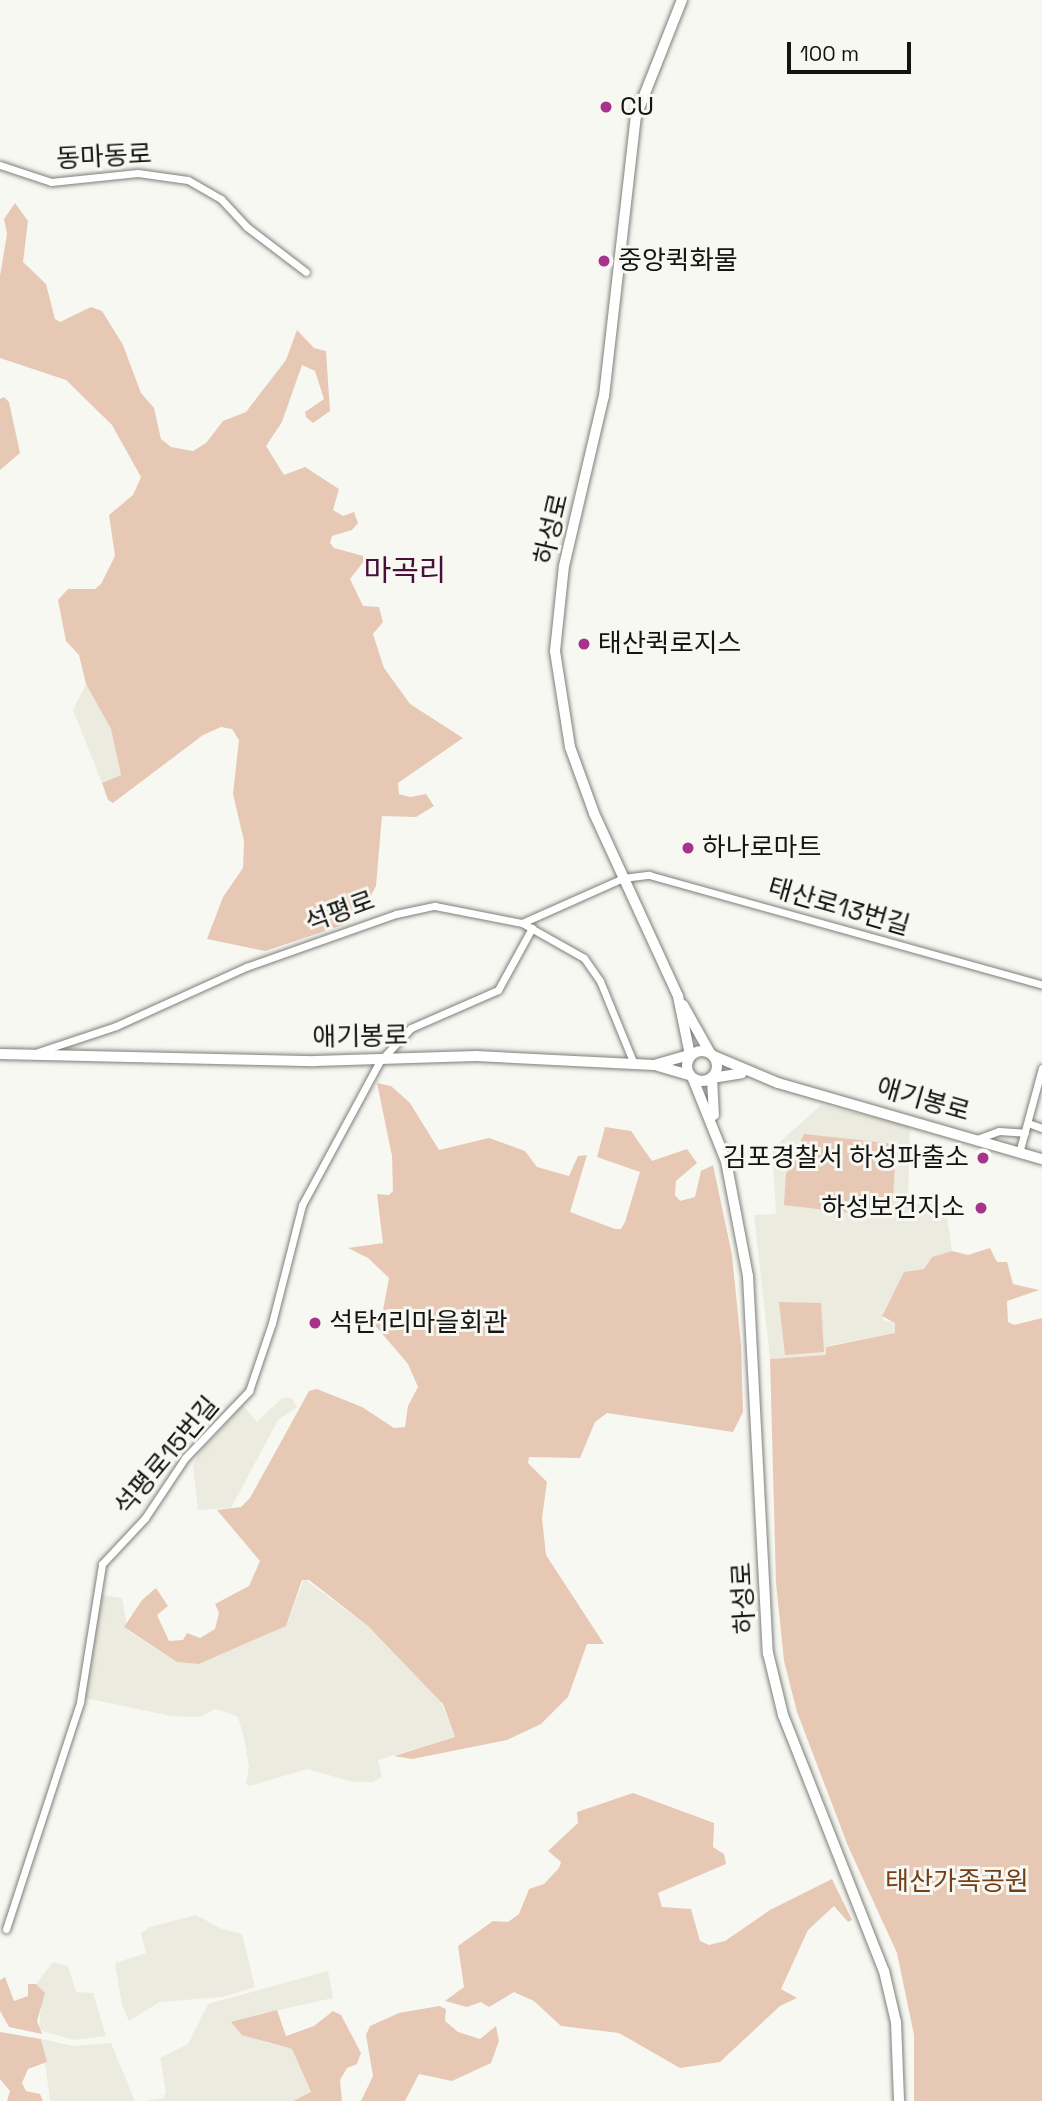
<!DOCTYPE html>
<html>
<head>
<meta charset="utf-8">
<style>
  body { margin:0 }
  #map { position:relative; width:1042px; height:2101px; overflow:hidden; background:#f8f8f3; font-family:"Space Grotesk","Noto Sans KR",sans-serif }
  div>[style] { position:absolute }
  [style*='--x'] { left:calc(var(--x)*1px); top:calc(var(--y)*1px); width:calc(var(--w)*1px); rotate:calc(var(--a)*1deg) }
  .built>* { inset:0; background:#ecebdf }
  .green>* { inset:0; background:#e7c8b4 }
  .roads { filter:drop-shadow(0 0 2px #7f7f7a) drop-shadow(0 0 2px #7f7f7a) }
  .minor>* { height:7px; margin:-3.5px; padding:0 3.5px; transform-origin:3.5px; border-radius:3.5px; background:#fff }
  .tertiary>* { height:10px; margin:-5px; padding:0 5px; transform-origin:5px; border-radius:5px; background:#fff }
  .tertiary>.ring { margin:-5px; padding:0; box-sizing:content-box; background:none; border:10px solid #fff; border-radius:50% }
  .secondary>* { height:10px; margin:-5px; padding:0 5px; transform-origin:5px; border-radius:5px; background:#fff }
  .dots>* { width:19px; height:19px; translate:-50% -50%; box-sizing:border-box; border:4px solid #f8f8f3; border-radius:50% }
  span { translate:-50% -50%; white-space:nowrap; text-align:center; line-height:1.15; -webkit-text-stroke:6px #f8f8f3; paint-order:stroke }
  .poi-label { font-size:26px; color:#151413 }
  .left { translate:0 -50%; text-align:left }
  .right { translate:-100% -50%; text-align:right }
  .street-label { font-size:26px; color:#151413 }
  .park-label { font-size:26px; color:#733f19 }
  .quarter-label { font-size:30px; color:#470f3a }
  .scale { position:absolute; left:787px; top:42px; width:124px; height:32px; box-sizing:border-box; border:4px solid #151413; border-top:0; padding-left:9px; font-size:21px; line-height:24px; white-space:nowrap; color:#151413; -webkit-text-stroke:5px #f8f8f3; paint-order:stroke }
</style>
</head>
<body>
<div id="map">
  <div class="built">
    <div style="clip-path:polygon(86px 684px,111px 729px,121px 775px,102px 783px,73px 710px)"></div>
    <div style="clip-path:polygon(821px 1105px,910px 1126px,908px 1204px,945px 1203px,952px 1251px,932px 1257px,924px 1269px,904px 1272px,883px 1313px,883px 1320px,895px 1323px,895px 1333px,827px 1346px,827px 1355px,770px 1359px,754px 1215px,776px 1214px,772px 1149px)"></div>
    <div style="clip-path:polygon(282px 1398px,292px 1398px,297px 1407px,278px 1420px,231px 1508px,198px 1510px,193px 1466px,199px 1453px,243px 1405px,257px 1422px)"></div>
    <div style="clip-path:polygon(304px 1579px,368px 1626px,439px 1697px,455px 1737px,378px 1760px,382px 1777px,373px 1782px,353px 1782px,307px 1769px,250px 1786px,246px 1784px,249px 1766px,244px 1738px,238px 1717px,231px 1714px,215px 1709px,200px 1717px,171px 1716px,85px 1698px,102px 1595px,122px 1598px,128px 1631px,177px 1662px,199px 1664px,286px 1626px)"></div>
    <div style="clip-path:polygon(196px 1915px,222px 1929px,242px 1934px,255px 1987px,222px 1997px,160px 2002px,129px 2021px,122px 2005px,115px 1963px,146px 1953px,141px 1933px,150px 1927px)"></div>
    <div style="clip-path:polygon(53px 1962px,68px 1966px,76px 1992px,93px 1993px,106px 2036px,74px 2040px,39px 2030px,41px 2003px,36px 1984px)"></div>
    <div style="clip-path:polygon(328px 1971px,333px 1998px,256px 2015px,267px 2043px,292px 2049px,311px 2093px,293px 2101px,143px 2101px,163px 2098px,166px 2092px,160px 2058px,188px 2044px,208px 2004px)"></div>
    <div style="clip-path:polygon(42px 2039px,73px 2046px,111px 2043px,135px 2101px,50px 2101px)"></div>
  </div>
  <div class="green">
    <div style="clip-path:polygon(15px 203px,28px 221px,23px 262px,46px 284px,55px 319px,60px 322px,91px 307px,102px 311px,123px 345px,141px 393px,154px 408px,161px 439px,171px 447px,193px 451px,206px 443px,223px 421px,246px 412px,286px 360px,297px 330px,314px 348px,326px 351px,330px 411px,313px 423px,306px 417px,305px 412px,324px 399px,315px 371px,302px 365px,282px 422px,266px 446px,284px 475px,305px 467px,339px 489px,333px 510px,343px 516px,354px 512px,358px 523px,352px 530px,332px 536px,330px 543px,334px 548px,367px 557px,350px 579px,363px 606px,379px 607px,383px 622px,373px 634px,384px 668px,410px 704px,463px 738px,398px 783px,399px 794px,410px 797px,426px 794px,434px 806px,416px 817px,382px 816px,376px 886px,364px 909px,343px 925px,265px 951px,207px 939px,223px 897px,243px 868px,244px 841px,233px 794px,239px 740px,232px 729px,221px 727px,203px 735px,113px 803px,108px 800px,102px 783px,121px 775px,111px 729px,86px 684px,79px 655px,66px 641px,58px 600px,68px 589px,95px 589px,101px 584px,115px 556px,109px 515px,133px 495px,141px 477px,112px 425px,66px 380px,0 358px,0 276px,7px 234px,4px 219px)"></div>
    <div style="clip-path:polygon(4px 397px,9px 402px,20px 453px,0 470px,0 399px)"></div>
    <div style="clip-path:polygon(377px 1083px,391px 1086px,410px 1103px,439px 1150px,489px 1138px,525px 1151px,537px 1167px,569px 1176px,578px 1156px,587px 1155px,570px 1212px,615px 1229px,621px 1229px,625px 1222px,640px 1172px,597px 1157px,605px 1127px,631px 1131px,652px 1161px,687px 1149px,697px 1163px,676px 1181px,675px 1195px,680px 1201px,695px 1197px,701px 1171px,713px 1165px,732px 1255px,741px 1345px,743px 1412px,733px 1432px,607px 1413px,595px 1422px,580px 1458px,529px 1457px,528px 1463px,547px 1482px,542px 1518px,546px 1555px,604px 1644px,587px 1644px,568px 1697px,541px 1724px,507px 1740px,412px 1759px,394px 1756px,455px 1737px,443px 1704px,368px 1626px,309px 1580px,302px 1580px,286px 1626px,199px 1664px,177px 1662px,124px 1627px,142px 1600px,156px 1588px,168px 1606px,157px 1615px,169px 1641px,183px 1640px,187px 1633px,200px 1638px,215px 1629px,219px 1613px,215px 1604px,249px 1586px,260px 1561px,217px 1510px,241px 1507px,250px 1498px,309px 1391px,317px 1389px,362px 1407px,394px 1428px,405px 1427px,408px 1406px,418px 1387px,408px 1364px,373px 1323px,383px 1310px,389px 1278px,368px 1258px,348px 1248px,383px 1243px,377px 1194px,389px 1195px,393px 1191px,392px 1156px)"></div>
    <div style="clip-path:polygon(804px 1134px,896px 1144px,892px 1218px,784px 1205px,786px 1174px)"></div>
    <div style="clip-path:polygon(990px 1248px,997px 1262px,1007px 1262px,1013px 1284px,1039px 1290px,1007px 1301px,1008px 1322px,1014px 1325px,1042px 1318px,1042px 2101px,914px 2101px,914px 2035px,897px 1953px,848px 1846px,797px 1712px,784px 1661px,776px 1583px,770px 1359px,826px 1355px,826px 1347px,895px 1333px,895px 1323px,882px 1316px,904px 1272px,924px 1269px,932px 1257px,952px 1251px,968px 1255px)"></div>
    <div style="clip-path:polygon(779px 1302px,821px 1303px,824px 1352px,785px 1355px)"></div>
    <div style="clip-path:polygon(633px 1793px,714px 1823px,713px 1847px,724px 1854px,726px 1864px,658px 1893px,662px 1907px,691px 1909px,700px 1941px,709px 1945px,725px 1941px,770px 1910px,832px 1879px,852px 1920px,848px 1922px,834px 1906px,808px 1930px,781px 1989px,797px 1998px,780px 2006px,720px 2062px,680px 2068px,619px 2033px,561px 2026px,534px 2001px,514px 1992px,489px 2007px,481px 2002px,467px 2007px,445px 2001px,464px 1987px,458px 1946px,493px 1921px,508px 1922px,519px 1914px,529px 1889px,544px 1884px,559px 1868px,561px 1862px,548px 1851px,578px 1823px,577px 1812px)"></div>
    <div style="clip-path:polygon(5px 1977px,14px 2001px,28px 1996px,28px 1984px,36px 1984px,45px 1993px,37px 2021px,42px 2034px,9px 2027px,0 2011px,0 1980px)"></div>
    <div style="clip-path:polygon(439px 2006px,446px 2009px,445px 2021px,458px 2032px,480px 2039px,496px 2026px,499px 2041px,491px 2063px,452px 2081px,419px 2074px,405px 2101px,361px 2101px,373px 2076px,366px 2035px,370px 2026px,399px 2013px)"></div>
    <div style="clip-path:polygon(277px 2010px,286px 2036px,314px 2026px,333px 2011px,341px 2015px,361px 2053px,357px 2064px,347px 2068px,340px 2080px,342px 2101px,293px 2101px,311px 2092px,292px 2049px,242px 2035px,231px 2022px)"></div>
    <div style="clip-path:polygon(0 2032px,41px 2039px,47px 2062px,28px 2069px,22px 2083px,26px 2091px,40px 2094px,43px 2101px,7px 2101px,10px 2091px,0 2079px)"></div>
  </div>
  <div class="roads">
    <div class="minor">
      <div style="--x:0;--y:165;--w:54;--a:18.4"></div>
      <div style="--x:51;--y:182;--w:87;--a:-5.9"></div>
      <div style="--x:138;--y:173;--w:50;--a:8"></div>
      <div style="--x:188;--y:180;--w:38;--a:30"></div>
      <div style="--x:221;--y:199;--w:38;--a:47"></div>
      <div style="--x:247;--y:227;--w:74;--a:37.3"></div>
      <div style="--x:522;--y:923;--w:111;--a:-24"></div>
      <div style="--x:623;--y:878;--w:26;--a:-7"></div>
      <div style="--x:649;--y:875;--w:408;--a:15.6"></div>
      <div style="--x:38;--y:1052;--w:82;--a:-18.4"></div>
      <div style="--x:116;--y:1026;--w:143;--a:-24.4"></div>
      <div style="--x:246;--y:967;--w:159;--a:-19.5"></div>
      <div style="--x:396;--y:914;--w:40;--a:-12"></div>
      <div style="--x:435;--y:906;--w:89;--a:11.1"></div>
      <div style="--x:522;--y:923;--w:71;--a:29.4"></div>
      <div style="--x:584;--y:958;--w:28;--a:55"></div>
      <div style="--x:600;--y:981;--w:90;--a:67.7"></div>
      <div style="--x:1028;--y:1123;--w:15;--a:20"></div>
      <div style="--x:977;--y:1139;--w:23;--a:-20"></div>
      <div style="--x:999;--y:1131;--w:26;--a:4"></div>
      <div style="--x:1019;--y:1153;--w:88;--a:-74.9"></div>
      <div style="--x:6;--y:1929;--w:239;--a:-71.9"></div>
      <div style="--x:80;--y:1702;--w:140;--a:-80.9"></div>
      <div style="--x:102;--y:1564;--w:63;--a:-46.9"></div>
      <div style="--x:145;--y:1518;--w:72;--a:-56.3"></div>
      <div style="--x:185;--y:1458;--w:93;--a:-46.3"></div>
      <div style="--x:249;--y:1391;--w:72;--a:-71.3"></div>
      <div style="--x:272;--y:1323;--w:122;--a:-75.7"></div>
      <div style="--x:302;--y:1205;--w:164;--a:-61.6"></div>
      <div style="--x:380;--y:1061;--w:45;--a:-46.8"></div>
      <div style="--x:411;--y:1028;--w:95;--a:-23.6"></div>
      <div style="--x:498;--y:990;--w:71;--a:-61.3"></div>
    </div>
    <div class="tertiary">
      <div style="--x:683;--y:1005;--w:55;--a:60.6"></div>
      <div class="ring" style="left:687px;top:1051px;width:20px;height:20px"></div>
      <div style="--x:0;--y:1054;--w:315;--a:1.3"></div>
      <div style="--x:315;--y:1061;--w:161;--a:-1.8"></div>
      <div style="--x:476;--y:1056;--w:178;--a:2.9"></div>
      <div style="--x:654;--y:1065;--w:37;--a:-16"></div>
      <div style="--x:690;--y:1055;--w:60;--a:-101.5"></div>
      <div style="--x:678;--y:996;--w:201;--a:-114.7"></div>
      <div style="--x:594;--y:813;--w:70;--a:-110"></div>
      <div style="--x:570;--y:747;--w:97;--a:-98.9"></div>
      <div style="--x:555;--y:651;--w:85;--a:-84"></div>
      <div style="--x:564;--y:566;--w:175;--a:-76.8"></div>
      <div style="--x:604;--y:396;--w:282;--a:-83.5"></div>
      <div style="--x:636;--y:116;--w:125;--a:-68.4"></div>
      <div style="--x:658;--y:1066;--w:32;--a:16"></div>
      <div style="--x:712;--y:1078;--w:37;--a:87"></div>
      <div style="--x:693;--y:1079;--w:88;--a:68.1"></div>
      <div style="--x:726;--y:1161;--w:117;--a:79.2"></div>
      <div style="--x:748;--y:1276;--w:378;--a:87"></div>
      <div style="--x:768;--y:1653;--w:64;--a:76.4"></div>
      <div style="--x:783;--y:1715;--w:275;--a:68.5"></div>
      <div style="--x:884;--y:1971;--w:52;--a:76.8"></div>
      <div style="--x:896;--y:2022;--w:79;--a:87.8"></div>
    </div>
    <div class="secondary">
      <div style="--x:714;--y:1056;--w:69;--a:22.9"></div>
      <div style="--x:778;--y:1083;--w:275;--a:16.1"></div>
      <div style="--x:712;--y:1078;--w:30;--a:-9"></div>
    </div>
  </div>
  <div class="dots">
    <div style="left:606px;top:107px;background:#a7338c"></div>
    <div style="left:604px;top:261px;background:#a7338c"></div>
    <div style="left:584px;top:644px;background:#a7338c"></div>
    <div style="left:688px;top:848px;background:#a7338c"></div>
    <div style="left:983px;top:1158px;background:#a7338c"></div>
    <div style="left:981px;top:1208px;background:#a7338c"></div>
    <div style="left:315px;top:1323px;background:#a7338c"></div>
  </div>
  <div class="poi-label">
    <span class="left" style="left:620px;top:107px">CU</span>
    <span class="left" style="left:618px;top:261px">중앙퀵화물</span>
    <span class="left" style="left:598px;top:644px">태산퀵로지스</span>
    <span class="left" style="left:702px;top:848px">하나로마트</span>
    <span class="right" style="left:969px;top:1158px">김포경찰서 하성파출소</span>
    <span class="right" style="left:965px;top:1208px">하성보건지소</span>
    <span class="left" style="left:329px;top:1323px">석탄1리마을회관</span>
  </div>
  <div class="street-label">
    <span style="left:104px;top:157px;rotate:-3deg">동마동로</span>
    <span style="left:552px;top:529px;rotate:-77deg">하성로</span>
    <span style="left:839px;top:907px;rotate:16deg">태산로13번길</span>
    <span style="left:340px;top:912px;rotate:-20deg">석평로</span>
    <span style="left:360px;top:1037px;rotate:-1deg">애기봉로</span>
    <span style="left:923px;top:1100px;rotate:16deg">애기봉로</span>
    <span style="left:167px;top:1456px;rotate:-50deg">석평로15번길</span>
    <span style="left:744px;top:1598px;rotate:-93deg">하성로</span>
  </div>
  <div class="park-label">
    <span style="left:957px;top:1882px">태산가족공원</span>
  </div>
  <div class="quarter-label">
    <span style="left:405px;top:571px">마곡리</span>
  </div>
  <div class="scale">100 m</div>
</div>
</body>
</html>
